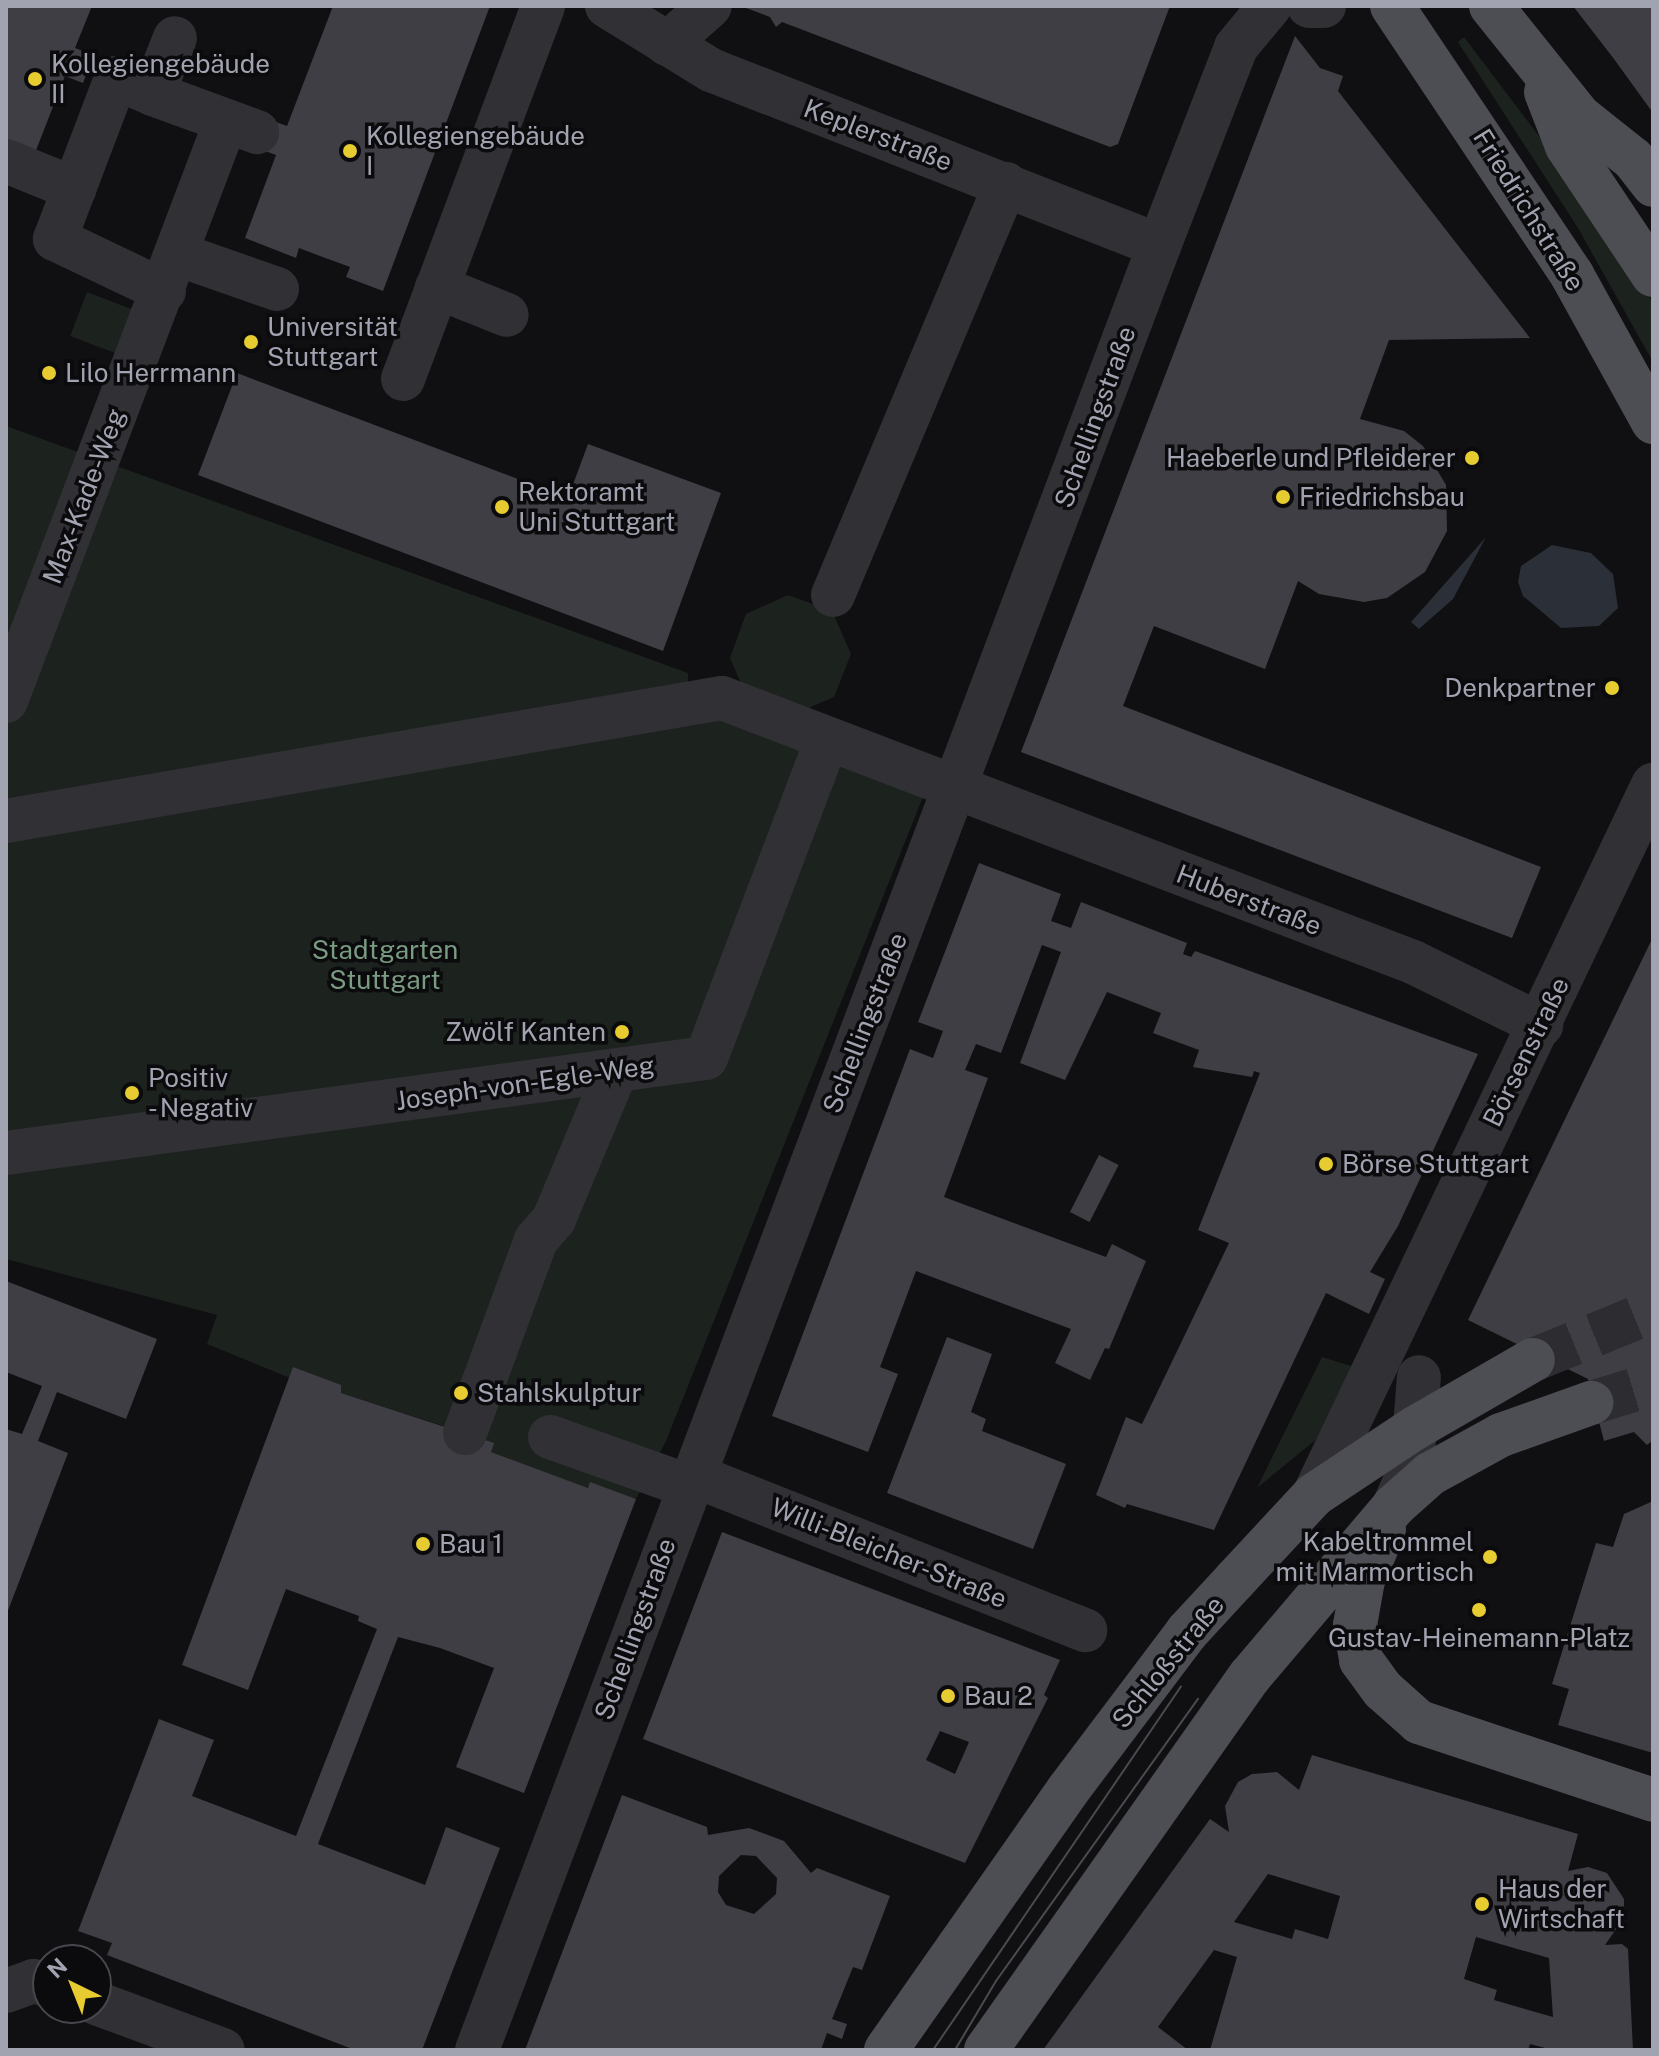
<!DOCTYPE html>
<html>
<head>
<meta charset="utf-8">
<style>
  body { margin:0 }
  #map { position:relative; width:1659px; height:2056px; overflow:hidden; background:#100f11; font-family:"Public Sans",sans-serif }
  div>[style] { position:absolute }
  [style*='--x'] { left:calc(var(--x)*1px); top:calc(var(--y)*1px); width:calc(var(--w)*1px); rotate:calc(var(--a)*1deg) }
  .green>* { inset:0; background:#1c231e; transform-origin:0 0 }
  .water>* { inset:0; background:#2b2f37 }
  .building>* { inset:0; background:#3f3e44; transform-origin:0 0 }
  .major-tunnel>* { height:44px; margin-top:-22px; transform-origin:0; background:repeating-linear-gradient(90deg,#2d2d31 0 44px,transparent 0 66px) }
  .minor>* { height:44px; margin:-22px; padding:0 22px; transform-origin:22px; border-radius:22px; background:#313135 }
  .major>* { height:44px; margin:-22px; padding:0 22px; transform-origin:22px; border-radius:22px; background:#4d4d54 }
  .tram>* { height:2px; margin:-1px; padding:0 1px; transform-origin:1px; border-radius:1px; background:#4a4a50 }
  .dots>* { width:22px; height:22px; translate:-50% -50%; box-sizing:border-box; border:4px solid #0b0a0c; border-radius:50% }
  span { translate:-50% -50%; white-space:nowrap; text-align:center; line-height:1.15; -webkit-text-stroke:7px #0b0a0c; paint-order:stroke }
  .poi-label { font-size:26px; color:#a1a3b1 }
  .left { translate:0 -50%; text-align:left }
  .right { translate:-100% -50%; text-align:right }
  .street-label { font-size:26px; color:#a1a3b1 }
  .park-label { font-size:26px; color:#799b81 }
  .frame { position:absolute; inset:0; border:8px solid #a1a3b1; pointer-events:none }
  .north { position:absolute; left:32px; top:1944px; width:80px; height:80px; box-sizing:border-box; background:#0b0a0c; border:2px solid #47474e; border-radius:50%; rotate:317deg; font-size:22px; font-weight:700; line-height:32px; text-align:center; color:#a1a3b1 }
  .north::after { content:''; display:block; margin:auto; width:28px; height:36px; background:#e7cc31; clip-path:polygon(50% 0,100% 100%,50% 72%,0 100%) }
</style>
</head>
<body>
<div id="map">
  <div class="green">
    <div style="clip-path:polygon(1464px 37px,1557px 160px,1653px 303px,1653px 362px,1578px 228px,1458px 42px)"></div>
    <div style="left:87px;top:292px;width:50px;height:47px;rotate:21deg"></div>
    <div style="clip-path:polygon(6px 426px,688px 673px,688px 686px,748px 699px,730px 658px,746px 614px,788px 595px,832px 611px,851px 654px,834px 697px,792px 715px,932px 774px,666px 1441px,636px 1499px,590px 1483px,588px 1488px,491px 1452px,478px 1437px,341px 1393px,341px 1385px,290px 1378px,207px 1344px,217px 1315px,6px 1259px)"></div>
    <div style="clip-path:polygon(1322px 1357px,1351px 1366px,1335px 1424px,1257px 1488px)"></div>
  </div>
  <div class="water">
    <div style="clip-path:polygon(1486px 537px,1453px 599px,1419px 629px,1411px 622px)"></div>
    <div style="clip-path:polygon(1552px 545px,1591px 553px,1613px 574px,1618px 608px,1599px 626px,1561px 628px,1523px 596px,1518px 582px,1521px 566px)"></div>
  </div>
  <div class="building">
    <div style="clip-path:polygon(6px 6px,92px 6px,75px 48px,94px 55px,83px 83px,65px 76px,33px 158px,6px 148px)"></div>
    <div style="clip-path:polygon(333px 6px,490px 6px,383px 291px,346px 277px,350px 267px,320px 256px,299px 248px,296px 258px,245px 238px,276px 155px,251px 146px,262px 117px,287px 126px)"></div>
    <div style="clip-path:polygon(741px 6px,1170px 6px,1118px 144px,1110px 147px,782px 22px,776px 27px,770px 17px)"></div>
    <div style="clip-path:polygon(1573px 6px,1653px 6px,1653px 113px,1614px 59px)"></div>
    <div style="clip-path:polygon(1295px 36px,1320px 68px,1343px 76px,1338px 91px,1530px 338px,1389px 340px,1360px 419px,1404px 431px,1423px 446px,1446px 485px,1447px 531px,1425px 572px,1387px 598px,1364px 602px,1319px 594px,1298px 581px,1265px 669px,1154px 626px,1123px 706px,1541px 867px,1512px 938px,1021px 752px)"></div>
    <div style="clip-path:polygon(237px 373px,568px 498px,588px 444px,721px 493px,663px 651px,198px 475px)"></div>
    <div style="clip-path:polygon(979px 863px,1061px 894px,1051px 921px,1071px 928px,1081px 902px,1187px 943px,1183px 954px,1191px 957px,1195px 951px,1478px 1054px,1398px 1226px,1370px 1272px,1385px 1279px,1369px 1314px,1326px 1293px,1214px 1530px,1127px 1504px,1125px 1508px,1096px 1495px,1126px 1417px,1142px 1424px,1229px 1243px,1198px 1230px,1260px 1073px,1254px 1071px,1252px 1077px,1193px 1067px,1199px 1050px,1153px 1033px,1161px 1013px,1107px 992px,1065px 1080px,1020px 1063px,1061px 952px,1042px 945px,1001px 1053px,976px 1044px,965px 1070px,988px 1078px,944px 1197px,1106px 1257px,1112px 1244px,1146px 1261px,1109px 1349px,1105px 1348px,1090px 1380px,1055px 1363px,1071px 1329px,916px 1271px,880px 1367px,898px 1374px,868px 1452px,772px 1416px,910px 1049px,933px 1058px,943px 1031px,918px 1022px)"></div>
    <div style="clip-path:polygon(1653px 937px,1653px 1440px,1647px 1445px,1634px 1432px,1604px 1441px,1588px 1379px,1468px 1320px)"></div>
    <div style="left:1099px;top:1155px;width:22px;height:64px;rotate:27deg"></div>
    <div style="clip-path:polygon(6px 1281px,157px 1339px,126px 1419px,57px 1392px,38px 1441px,68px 1453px,6px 1616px,6px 1429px,22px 1434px,42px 1386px,6px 1372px)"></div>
    <div style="clip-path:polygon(947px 1337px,992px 1354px,971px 1412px,986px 1419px,982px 1431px,1066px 1464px,1033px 1549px,887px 1493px)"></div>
    <div style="clip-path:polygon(293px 1367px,341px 1385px,341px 1393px,494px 1443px,491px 1452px,588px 1488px,590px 1482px,636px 1499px,524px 1793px,456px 1767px,494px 1668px,440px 1648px,398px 1637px,361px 1733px,318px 1844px,425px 1885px,446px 1827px,500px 1848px,422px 2050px,355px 2050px,107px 1955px,112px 1943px,78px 1931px,159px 1719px,214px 1740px,192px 1796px,296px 1836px,377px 1629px,358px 1621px,359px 1616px,286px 1589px,248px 1690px,182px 1665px)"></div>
    <div style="clip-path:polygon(1653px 1501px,1653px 1753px,1558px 1725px,1569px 1689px,1552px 1684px,1596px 1543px,1613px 1547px,1624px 1514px)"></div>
    <div style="clip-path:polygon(evenodd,722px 1532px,1060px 1660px,1044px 1695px,1048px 1698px,965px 1863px,643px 1739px,722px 1532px,940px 1731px,969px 1742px,955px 1774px,926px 1760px,940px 1731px)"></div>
    <div style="clip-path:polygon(evenodd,1312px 1755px,1578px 1834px,1568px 1871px,1588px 1867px,1607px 1873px,1624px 1899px,1624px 1918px,1605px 1945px,1622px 1944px,1628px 1949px,1633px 2050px,1553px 2050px,1530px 2044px,1528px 2050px,1210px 2050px,1237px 1957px,1214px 1950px,1158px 2027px,1188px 2050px,1043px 2050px,1210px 1819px,1229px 1832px,1225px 1806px,1238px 1782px,1252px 1774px,1277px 1772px,1299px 1790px,1312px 1755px,1268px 1874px,1340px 1896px,1328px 1939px,1295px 1929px,1292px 1939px,1234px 1922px,1268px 1874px,1312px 1755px,1476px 1937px,1549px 1958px,1553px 2017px,1494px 2000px,1497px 1990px,1464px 1979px,1476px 1937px)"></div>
    <div style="clip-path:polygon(evenodd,622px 1795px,707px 1827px,708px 1835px,749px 1828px,784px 1841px,811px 1873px,817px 1868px,890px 1896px,862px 1970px,853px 1967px,832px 2019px,847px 2024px,842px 2039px,827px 2033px,821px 2050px,525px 2050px,622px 1795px,741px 1855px,756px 1856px,777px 1878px,776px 1894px,754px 1914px,726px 1905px,718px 1892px,719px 1876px,741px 1855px)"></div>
  </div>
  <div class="major-tunnel">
    <div style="--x:1533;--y:1360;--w:130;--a:-22.2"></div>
    <div style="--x:1591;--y:1403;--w:65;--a:-17"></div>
  </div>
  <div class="minor">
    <div style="--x:607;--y:6;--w:122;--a:31.6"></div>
    <div style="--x:711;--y:70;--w:481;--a:21.4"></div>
    <div style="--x:1309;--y:6;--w:15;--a:0"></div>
    <div style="--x:667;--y:44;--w:57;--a:-41.5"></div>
    <div style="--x:153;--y:94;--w:111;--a:20.1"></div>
    <div style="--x:6;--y:161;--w:74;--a:22.1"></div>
    <div style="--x:177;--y:254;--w:106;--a:19.3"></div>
    <div style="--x:437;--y:287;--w:75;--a:21.8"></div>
    <div style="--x:164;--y:291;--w:121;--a:-154.5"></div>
    <div style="--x:55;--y:239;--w:172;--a:-69.2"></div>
    <div style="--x:116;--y:78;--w:40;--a:23.4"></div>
    <div style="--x:153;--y:94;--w:60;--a:-68.6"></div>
    <div style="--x:403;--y:379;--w:398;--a:-69.4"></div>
    <div style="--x:833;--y:595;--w:446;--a:-67.2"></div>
    <div style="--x:6;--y:701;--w:620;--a:-69.23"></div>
    <div style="--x:6;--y:821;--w:726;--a:-9.75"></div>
    <div style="--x:722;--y:698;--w:740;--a:20.91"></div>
    <div style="--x:1413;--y:962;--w:143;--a:26.2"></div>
    <div style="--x:6;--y:1153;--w:706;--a:-7.73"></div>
    <div style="--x:706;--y:1058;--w:341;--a:-69.2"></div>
    <div style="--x:465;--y:1433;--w:206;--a:-69.8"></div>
    <div style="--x:536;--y:1240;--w:28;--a:-49"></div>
    <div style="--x:554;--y:1219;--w:160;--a:-67.3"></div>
    <div style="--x:550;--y:1437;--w:146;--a:19.5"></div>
    <div style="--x:693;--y:1475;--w:422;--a:21.6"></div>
    <div style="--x:1314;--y:1495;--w:787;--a:-64.48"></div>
    <div style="--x:1394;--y:1506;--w:45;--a:-66.3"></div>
    <div style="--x:1412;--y:1465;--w:88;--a:-85.5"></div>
    <div style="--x:6;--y:1991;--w:29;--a:-20"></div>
    <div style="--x:33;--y:1981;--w:16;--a:15"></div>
    <div style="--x:96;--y:2003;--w:135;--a:20.3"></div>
    <div style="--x:477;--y:2050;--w:1929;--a:-69.29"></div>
    <div style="--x:1159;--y:246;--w:213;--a:-68.8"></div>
    <div style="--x:1236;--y:47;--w:53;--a:-50.3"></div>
  </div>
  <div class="major">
    <div style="--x:1392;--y:6;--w:324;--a:56.2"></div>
    <div style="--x:1572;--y:275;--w:168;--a:61.1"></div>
    <div style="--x:1491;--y:6;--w:141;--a:51.3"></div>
    <div style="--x:1579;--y:116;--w:69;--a:38.5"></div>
    <div style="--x:1633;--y:159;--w:33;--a:52"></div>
    <div style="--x:1546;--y:92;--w:58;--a:68.7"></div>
    <div style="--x:1567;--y:146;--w:155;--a:56.3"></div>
    <div style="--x:1384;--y:1530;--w:54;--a:112.8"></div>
    <div style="--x:1363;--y:1580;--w:46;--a:100.1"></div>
    <div style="--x:1355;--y:1625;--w:36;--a:80"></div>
    <div style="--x:1361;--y:1660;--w:37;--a:54"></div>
    <div style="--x:1383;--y:1690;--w:48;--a:41.6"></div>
    <div style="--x:1419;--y:1722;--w:247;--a:18.4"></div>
    <div style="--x:886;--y:2050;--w:317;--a:-55"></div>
    <div style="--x:1068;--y:1790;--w:198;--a:-53"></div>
    <div style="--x:1187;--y:1632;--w:71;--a:-47.3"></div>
    <div style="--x:1235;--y:1580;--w:116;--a:-47.1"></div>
    <div style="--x:1314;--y:1495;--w:121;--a:-33.6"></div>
    <div style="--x:1415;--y:1428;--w:136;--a:-30"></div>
    <div style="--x:986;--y:2050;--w:458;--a:-54.8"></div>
    <div style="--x:1250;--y:1676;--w:223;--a:-49.7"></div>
    <div style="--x:1394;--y:1506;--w:48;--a:-41.6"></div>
    <div style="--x:1430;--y:1474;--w:81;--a:-28.8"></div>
    <div style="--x:1501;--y:1435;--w:96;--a:-19.6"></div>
  </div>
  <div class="tram">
    <div style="--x:933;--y:2050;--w:440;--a:-55.7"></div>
    <div style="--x:955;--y:2050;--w:80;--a:-59.3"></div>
    <div style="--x:996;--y:1981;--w:347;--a:-54.4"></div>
  </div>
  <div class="dots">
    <div style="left:35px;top:79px;background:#e7cc31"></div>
    <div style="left:350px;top:151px;background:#e7cc31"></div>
    <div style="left:251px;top:342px;background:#e7cc31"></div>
    <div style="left:49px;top:373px;background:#e7cc31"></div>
    <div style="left:1472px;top:458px;background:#e7cc31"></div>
    <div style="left:1283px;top:497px;background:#e7cc31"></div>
    <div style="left:502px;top:507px;background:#e7cc31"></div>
    <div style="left:1612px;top:688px;background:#e7cc31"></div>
    <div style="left:622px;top:1032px;background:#e7cc31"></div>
    <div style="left:132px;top:1093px;background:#e7cc31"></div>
    <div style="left:1326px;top:1164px;background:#e7cc31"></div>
    <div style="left:461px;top:1393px;background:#e7cc31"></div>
    <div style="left:423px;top:1544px;background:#e7cc31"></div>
    <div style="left:1490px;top:1557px;background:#e7cc31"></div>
    <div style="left:1479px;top:1610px;background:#e7cc31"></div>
    <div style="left:948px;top:1696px;background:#e7cc31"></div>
    <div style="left:1482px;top:1904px;background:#e7cc31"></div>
  </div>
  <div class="poi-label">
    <span class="left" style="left:51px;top:79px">Kollegiengebäude<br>II</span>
    <span class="left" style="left:366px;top:151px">Kollegiengebäude<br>I</span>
    <span class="left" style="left:267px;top:342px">Universität<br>Stuttgart</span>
    <span class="left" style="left:65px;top:373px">Lilo Herrmann</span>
    <span class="right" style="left:1456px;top:458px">Haeberle und Pfleiderer</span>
    <span class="left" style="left:518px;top:507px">Rektoramt<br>Uni Stuttgart</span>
    <span class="left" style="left:1299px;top:497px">Friedrichsbau</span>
    <span class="right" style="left:1596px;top:688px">Denkpartner</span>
    <span class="right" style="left:606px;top:1032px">Zwölf Kanten</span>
    <span class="left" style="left:148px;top:1093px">Positiv<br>- Negativ</span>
    <span class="left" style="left:1342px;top:1164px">Börse Stuttgart</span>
    <span class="left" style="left:477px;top:1393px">Stahlskulptur</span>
    <span class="right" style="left:1474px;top:1557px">Kabeltrommel<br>mit Marmortisch</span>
    <span class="left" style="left:439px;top:1544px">Bau 1</span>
    <span style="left:1479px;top:1638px">Gustav-Heinemann-Platz</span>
    <span class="left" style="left:964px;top:1696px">Bau 2</span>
    <span class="left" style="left:1498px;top:1904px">Haus der<br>Wirtschaft</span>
  </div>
  <div class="street-label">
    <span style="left:878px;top:135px;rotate:21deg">Keplerstraße</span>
    <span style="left:1529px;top:210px;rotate:58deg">Friedrichstraße</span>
    <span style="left:1095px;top:417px;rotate:-70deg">Schellingstraße</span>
    <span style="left:84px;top:496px;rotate:-69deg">Max-Kade-Weg</span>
    <span style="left:1249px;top:900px;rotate:21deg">Huberstraße</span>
    <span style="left:865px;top:1023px;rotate:-69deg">Schellingstraße</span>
    <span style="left:1526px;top:1052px;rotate:-64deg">Börsenstraße</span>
    <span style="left:525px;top:1083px;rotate:-8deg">Joseph-von-Egle-Weg</span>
    <span style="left:889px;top:1553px;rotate:22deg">Willi-Bleicher-Straße</span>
    <span style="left:635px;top:1629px;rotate:-70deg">Schellingstraße</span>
    <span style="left:1168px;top:1662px;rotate:-51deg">Schloßstraße</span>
  </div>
  <div class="park-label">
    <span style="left:385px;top:965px">Stadtgarten<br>Stuttgart</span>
  </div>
  <div class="frame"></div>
  <div class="north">N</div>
</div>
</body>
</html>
